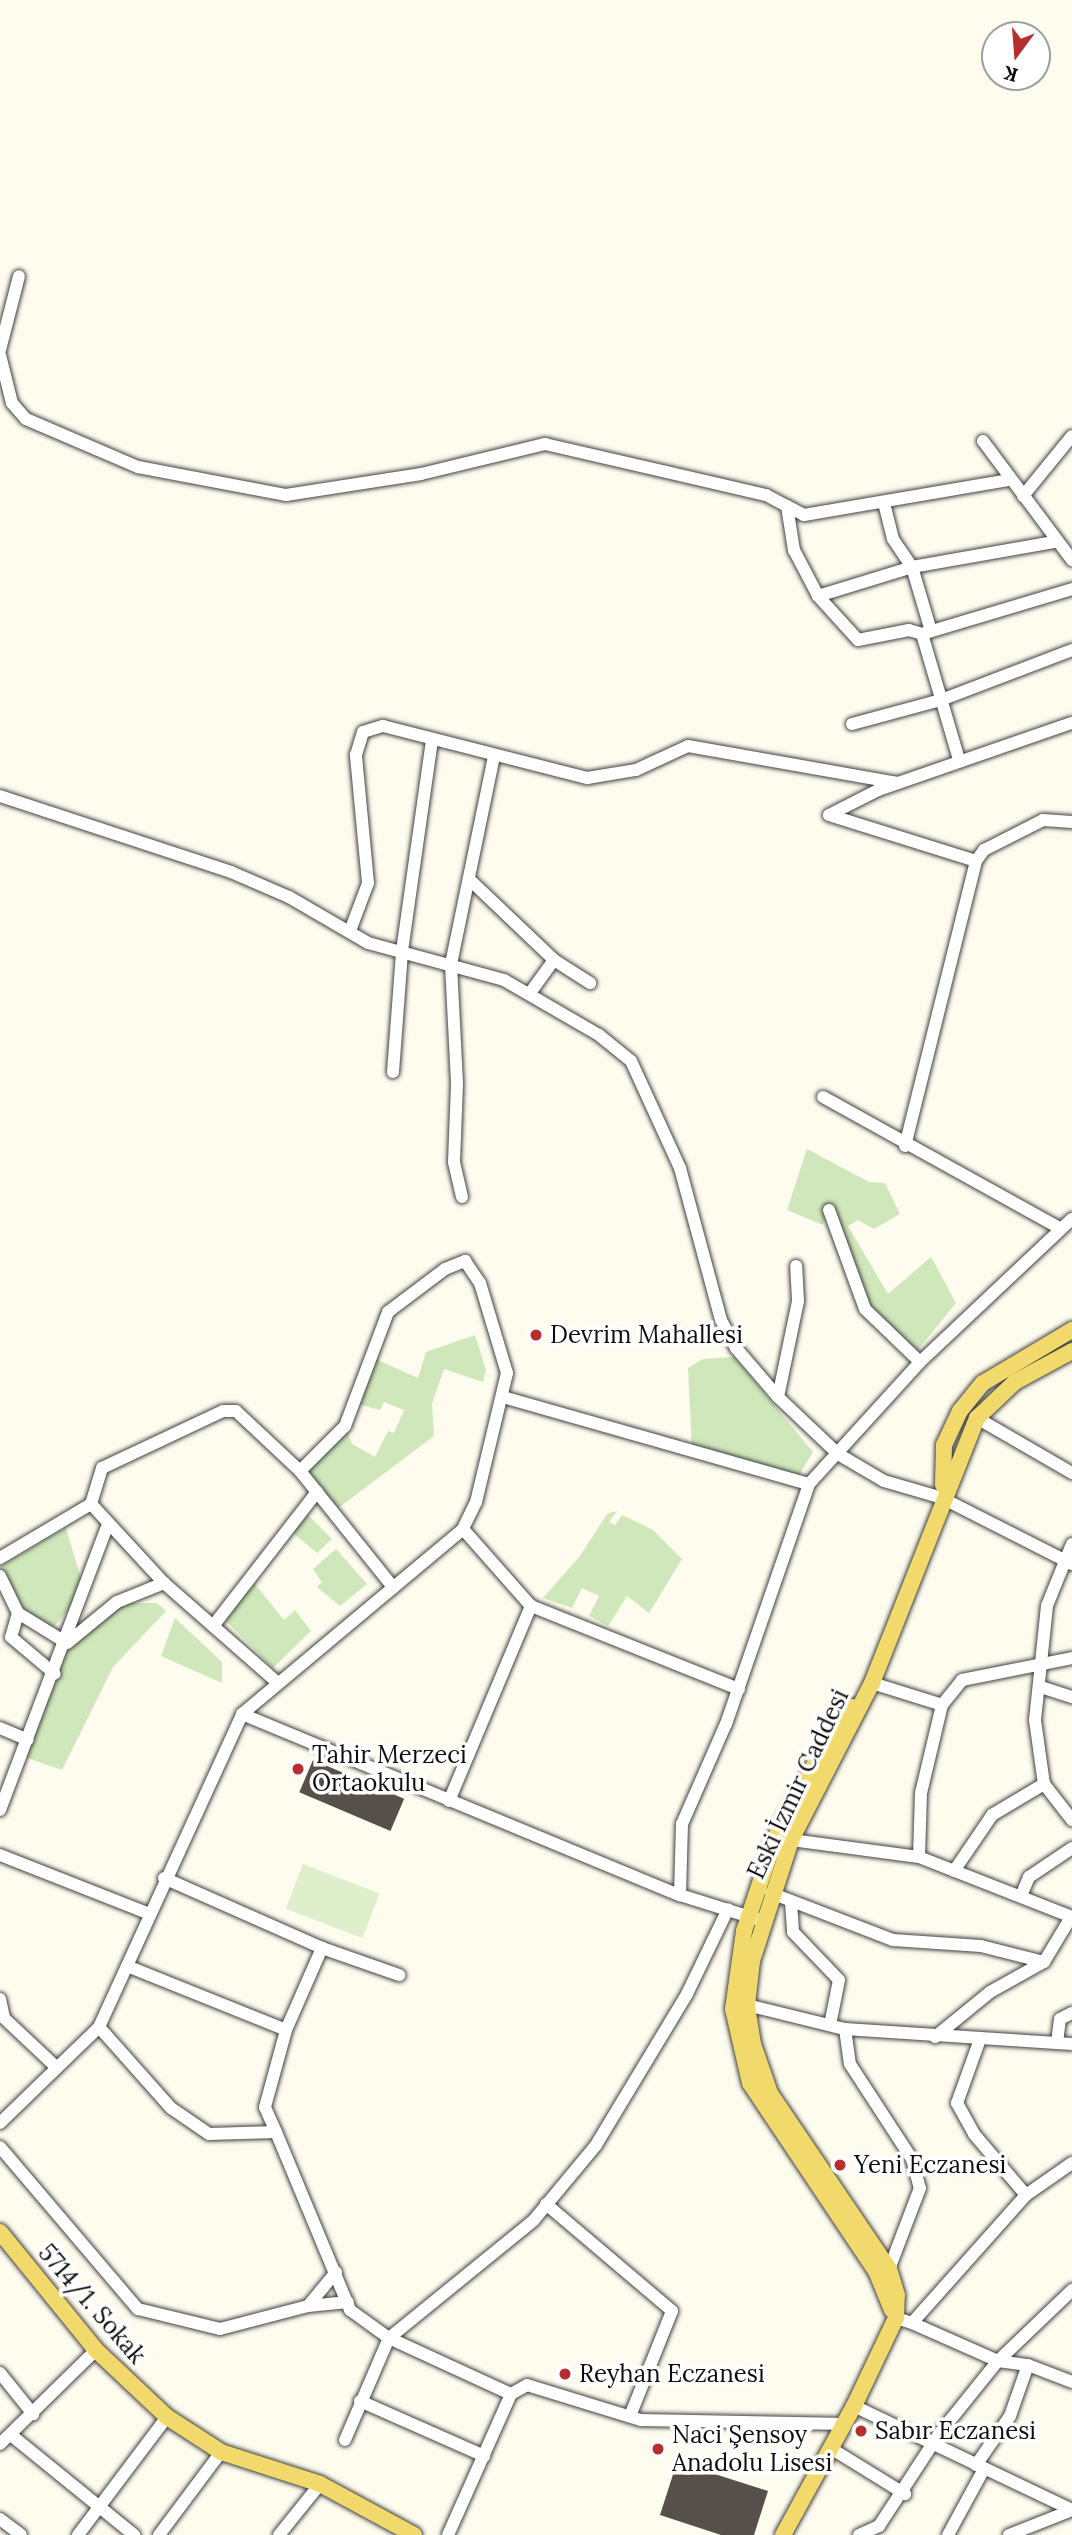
<!DOCTYPE html>
<html>
<head>
<meta charset="utf-8">
<style>
  body { margin:0 }
  #map { position:relative; width:1072px; height:2535px; overflow:hidden; background:#fefcef; font-family:Lora,serif }
  div>[style] { position:absolute }
  [style*='--x'] { left:calc(var(--x)*1px); top:calc(var(--y)*1px); width:calc(var(--w)*1px); rotate:calc(var(--a)*1deg) }
  .green>* { inset:0; background:#cfe7ba }
  .pitch>* { inset:0; background:#e0efcb; transform-origin:0 0 }
  .building>* { inset:0; background:#564f4a; transform-origin:0 0 }
  .roads { filter:drop-shadow(0 0 2px #404040) drop-shadow(0 0 2px #404040) }
  .minor>* { height:12px; margin:-6px; padding:0 6px; transform-origin:6px; border-radius:6px; background:#fff }
  .major>* { height:16px; margin:-8px; padding:0 8px; transform-origin:8px; border-radius:8px; background:#f1d96c }
  .dots>* { width:19px; height:19px; translate:-50% -50%; box-sizing:border-box; border:4px solid #fff; border-radius:50% }
  span { translate:-50% -50%; white-space:nowrap; text-align:center; line-height:1.15; -webkit-text-stroke:7px #fff; paint-order:stroke }
  .poi-label { font-size:24px; color:#0d0d0d }
  .left { translate:0 -50%; text-align:left }
  .street-label { font-size:24px; color:#0d0d0d }
  .north { position:absolute; left:981px; top:21px; width:70px; height:70px; box-sizing:border-box; background:#fff; border:2px solid #9e9e9e; border-radius:50%; rotate:196deg; font-size:19px; font-weight:700; line-height:28px; text-align:center; color:#0d0d0d }
  .north::after { content:''; display:block; margin:auto; width:24px; height:32px; background:#b62e2d; clip-path:polygon(50% 0,100% 100%,50% 72%,0 100%) }
</style>
</head>
<body>
<div id="map">
  <div class="green">
    <div style="clip-path:polygon(807px 1149px,869px 1182px,885px 1183px,900px 1214px,874px 1229px,858px 1220px,848px 1226px,888px 1294px,931px 1257px,956px 1303px,913px 1356px,865px 1309px,828px 1211px,823px 1225px,787px 1210px)"></div>
    <div style="clip-path:polygon(475px 1335px,486px 1370px,483px 1382px,444px 1369px,432px 1404px,434px 1436px,337px 1509px,300px 1471px,345px 1426px,352px 1444px,375px 1457px,388px 1431px,394px 1433px,404px 1410px,384px 1402px,380px 1410px,354px 1403px,371px 1357px,418px 1378px,426px 1352px)"></div>
    <div style="clip-path:polygon(734px 1357px,813px 1452px,796px 1480px,692px 1451px,688px 1368px,703px 1359px)"></div>
    <div style="clip-path:polygon(303px 1510px,332px 1539px,317px 1553px,288px 1529px)"></div>
    <div style="clip-path:polygon(617px 1511px,609px 1522px,615px 1525px,622px 1515px,653px 1530px,682px 1559px,649px 1613px,627px 1596px,608px 1626px,589px 1616px,599px 1596px,582px 1588px,572px 1608px,543px 1598px,580px 1556px,607px 1514px)"></div>
    <div style="clip-path:polygon(66px 1528px,85px 1592px,49px 1632px,18px 1613px,0 1567px)"></div>
    <div style="clip-path:polygon(336px 1549px,367px 1584px,340px 1606px,317px 1587px,322px 1582px,313px 1569px)"></div>
    <div style="clip-path:polygon(250px 1578px,284px 1620px,295px 1610px,311px 1631px,273px 1668px,221px 1616px)"></div>
    <div style="clip-path:polygon(125px 1603px,157px 1603px,166px 1611px,113px 1667px,62px 1770px,22px 1756px,67px 1643px)"></div>
    <div style="clip-path:polygon(175px 1618px,222px 1662px,222px 1683px,161px 1656px)"></div>
  </div>
  <div class="pitch">
    <div style="left:303px;top:1864px;width:82px;height:48px;rotate:21deg"></div>
  </div>
  <div class="building">
    <div style="left:313px;top:1760px;width:99px;height:35px;rotate:23deg"></div>
    <div style="clip-path:polygon(677px 2462px,768px 2491px,754px 2535px,721px 2535px,660px 2515px)"></div>
  </div>
  <div class="roads">
    <div class="minor">
      <div style="--x:0;--y:350;--w:76;--a:-75.6"></div>
      <div style="--x:0;--y:355;--w:49;--a:76"></div>
      <div style="--x:12;--y:403;--w:21;--a:49"></div>
      <div style="--x:26;--y:419;--w:122;--a:23.2"></div>
      <div style="--x:138;--y:467;--w:151;--a:10.7"></div>
      <div style="--x:286;--y:495;--w:137;--a:-8.8"></div>
      <div style="--x:421;--y:474;--w:128;--a:-13.6"></div>
      <div style="--x:545;--y:444;--w:227;--a:13"></div>
      <div style="--x:766;--y:495;--w:24;--a:28"></div>
      <div style="--x:787;--y:506;--w:45;--a:81"></div>
      <div style="--x:794;--y:550;--w:52;--a:62.4"></div>
      <div style="--x:818;--y:596;--w:59;--a:47.7"></div>
      <div style="--x:858;--y:640;--w:52;--a:-11.1"></div>
      <div style="--x:909;--y:630;--w:14;--a:17"></div>
      <div style="--x:922;--y:634;--w:157;--a:-16.7"></div>
      <div style="--x:983;--y:441;--w:149;--a:53.2"></div>
      <div style="--x:1023;--y:496;--w:77;--a:-50.8"></div>
      <div style="--x:884;--y:503;--w:37;--a:76"></div>
      <div style="--x:893;--y:539;--w:34;--a:56"></div>
      <div style="--x:912;--y:567;--w:67;--a:73.5"></div>
      <div style="--x:787;--y:506;--w:19;--a:28"></div>
      <div style="--x:804;--y:515;--w:207;--a:-9.7"></div>
      <div style="--x:818;--y:596;--w:98;--a:-17.1"></div>
      <div style="--x:912;--y:567;--w:144;--a:-10"></div>
      <div style="--x:922;--y:634;--w:131;--a:73.6"></div>
      <div style="--x:852;--y:724;--w:92;--a:-15.1"></div>
      <div style="--x:941;--y:700;--w:140;--a:-20.9"></div>
      <div style="--x:0;--y:796;--w:243;--a:18.2"></div>
      <div style="--x:231;--y:872;--w:63;--a:23.3"></div>
      <div style="--x:289;--y:897;--w:91;--a:30.2"></div>
      <div style="--x:368;--y:943;--w:141;--a:15.2"></div>
      <div style="--x:504;--y:980;--w:110;--a:30.1"></div>
      <div style="--x:599;--y:1035;--w:41;--a:39.1"></div>
      <div style="--x:631;--y:1061;--w:118;--a:65.4"></div>
      <div style="--x:680;--y:1168;--w:157;--a:74.9"></div>
      <div style="--x:721;--y:1320;--w:32;--a:62"></div>
      <div style="--x:736;--y:1348;--w:65;--a:49.4"></div>
      <div style="--x:778;--y:1397;--w:83;--a:43.5"></div>
      <div style="--x:838;--y:1454;--w:53;--a:30.4"></div>
      <div style="--x:884;--y:1481;--w:60;--a:16.3"></div>
      <div style="--x:942;--y:1498;--w:146;--a:26.9"></div>
      <div style="--x:829;--y:815;--w:55;--a:-27"></div>
      <div style="--x:878;--y:790;--w:205;--a:-19.1"></div>
      <div style="--x:829;--y:815;--w:154;--a:17.4"></div>
      <div style="--x:469;--y:879;--w:117;--a:43.6"></div>
      <div style="--x:554;--y:960;--w:43;--a:32.6"></div>
      <div style="--x:350;--y:931;--w:51;--a:-69.4"></div>
      <div style="--x:368;--y:883;--w:129;--a:-95.4"></div>
      <div style="--x:356;--y:755;--w:24;--a:-73"></div>
      <div style="--x:363;--y:732;--w:21;--a:-17"></div>
      <div style="--x:383;--y:726;--w:211;--a:14.3"></div>
      <div style="--x:587;--y:778;--w:50;--a:-9.3"></div>
      <div style="--x:636;--y:770;--w:57;--a:-24.8"></div>
      <div style="--x:688;--y:746;--w:213;--a:10"></div>
      <div style="--x:530;--y:993;--w:41;--a:-54"></div>
      <div style="--x:393;--y:1072;--w:121;--a:-85.7"></div>
      <div style="--x:402;--y:951;--w:214;--a:-81.9"></div>
      <div style="--x:823;--y:1097;--w:270;--a:29"></div>
      <div style="--x:905;--y:1146;--w:294;--a:-76"></div>
      <div style="--x:976;--y:861;--w:14;--a:-54"></div>
      <div style="--x:984;--y:850;--w:66;--a:-27"></div>
      <div style="--x:1043;--y:820;--w:29;--a:4"></div>
      <div style="--x:462;--y:1197;--w:36;--a:-103"></div>
      <div style="--x:454;--y:1162;--w:79;--a:-87.8"></div>
      <div style="--x:457;--y:1083;--w:119;--a:-92.9"></div>
      <div style="--x:451;--y:964;--w:212;--a:-78.3"></div>
      <div style="--x:829;--y:1210;--w:105;--a:70"></div>
      <div style="--x:865;--y:1309;--w:76;--a:43.9"></div>
      <div style="--x:503;--y:1397;--w:318;--a:15.9"></div>
      <div style="--x:778;--y:1397;--w:98;--a:-78.2"></div>
      <div style="--x:798;--y:1301;--w:35;--a:-93"></div>
      <div style="--x:977;--y:1418;--w:110;--a:30.1"></div>
      <div style="--x:300;--y:1471;--w:64;--a:-45"></div>
      <div style="--x:345;--y:1426;--w:122;--a:-69.3"></div>
      <div style="--x:388;--y:1312;--w:71;--a:-37"></div>
      <div style="--x:445;--y:1269;--w:22;--a:-22"></div>
      <div style="--x:465;--y:1261;--w:27;--a:56"></div>
      <div style="--x:480;--y:1283;--w:94;--a:73.3"></div>
      <div style="--x:507;--y:1373;--w:133;--a:103.5"></div>
      <div style="--x:476;--y:1502;--w:30;--a:116"></div>
      <div style="--x:463;--y:1529;--w:103;--a:48.6"></div>
      <div style="--x:531;--y:1606;--w:224;--a:21.8"></div>
      <div style="--x:1072;--y:1544;--w:67;--a:112"></div>
      <div style="--x:1047;--y:1606;--w:115;--a:96"></div>
      <div style="--x:1035;--y:1720;--w:65;--a:82"></div>
      <div style="--x:1044;--y:1784;--w:46;--a:52.1"></div>
      <div style="--x:0;--y:1558;--w:106;--a:-30.7"></div>
      <div style="--x:91;--y:1504;--w:38;--a:-73"></div>
      <div style="--x:102;--y:1468;--w:134;--a:-25.2"></div>
      <div style="--x:223;--y:1411;--w:13;--a:0"></div>
      <div style="--x:236;--y:1411;--w:88;--a:43.2"></div>
      <div style="--x:300;--y:1471;--w:149;--a:51.3"></div>
      <div style="--x:0;--y:1576;--w:41;--a:64.1"></div>
      <div style="--x:18;--y:1613;--w:57;--a:31.5"></div>
      <div style="--x:164;--y:1583;--w:152;--a:41.3"></div>
      <div style="--x:18;--y:1613;--w:25;--a:106"></div>
      <div style="--x:11;--y:1637;--w:57;--a:40.1"></div>
      <div style="--x:213;--y:1626;--w:170;--a:-52.2"></div>
      <div style="--x:67;--y:1643;--w:65;--a:-39.4"></div>
      <div style="--x:117;--y:1602;--w:51;--a:-22"></div>
      <div style="--x:164;--y:1583;--w:108;--a:-132.7"></div>
      <div style="--x:872;--y:1683;--w:73;--a:17.4"></div>
      <div style="--x:942;--y:1705;--w:32;--a:-51"></div>
      <div style="--x:962;--y:1680;--w:112;--a:-11.3"></div>
      <div style="--x:1041;--y:1687;--w:33;--a:18"></div>
      <div style="--x:242;--y:1714;--w:474;--a:22.5"></div>
      <div style="--x:680;--y:1895;--w:87;--a:17.4"></div>
      <div style="--x:0;--y:1728;--w:30;--a:23"></div>
      <div style="--x:449;--y:1801;--w:212;--a:-67.2"></div>
      <div style="--x:0;--y:1810;--w:303;--a:-69.3"></div>
      <div style="--x:784;--y:1839;--w:136;--a:7.6"></div>
      <div style="--x:919;--y:1857;--w:164;--a:21.4"></div>
      <div style="--x:0;--y:1855;--w:161;--a:21.5"></div>
      <div style="--x:919;--y:1857;--w:64;--a:-88.2"></div>
      <div style="--x:921;--y:1793;--w:90;--a:-76.6"></div>
      <div style="--x:954;--y:1871;--w:68;--a:-55.8"></div>
      <div style="--x:992;--y:1815;--w:61;--a:-30.8"></div>
      <div style="--x:164;--y:1878;--w:173;--a:23.9"></div>
      <div style="--x:322;--y:1948;--w:82;--a:19.3"></div>
      <div style="--x:771;--y:1893;--w:131;--a:21.1"></div>
      <div style="--x:893;--y:1940;--w:88;--a:3.9"></div>
      <div style="--x:981;--y:1946;--w:65;--a:14.3"></div>
      <div style="--x:1044;--y:1962;--w:52;--a:-59"></div>
      <div style="--x:680;--y:1895;--w:71;--a:-88.4"></div>
      <div style="--x:682;--y:1824;--w:109;--a:-66.3"></div>
      <div style="--x:726;--y:1724;--w:254;--a:-70.9"></div>
      <div style="--x:809;--y:1484;--w:165;--a:-47.7"></div>
      <div style="--x:920;--y:1362;--w:209;--a:-43.3"></div>
      <div style="--x:1021;--y:1896;--w:21;--a:-67"></div>
      <div style="--x:1029;--y:1877;--w:52;--a:-34"></div>
      <div style="--x:791;--y:1902;--w:30;--a:86"></div>
      <div style="--x:793;--y:1932;--w:66;--a:46.2"></div>
      <div style="--x:839;--y:1980;--w:46;--a:101.3"></div>
      <div style="--x:127;--y:1966;--w:171;--a:21.9"></div>
      <div style="--x:0;--y:1999;--w:19;--a:78"></div>
      <div style="--x:4;--y:2018;--w:71;--a:43.3"></div>
      <div style="--x:747;--y:2005;--w:101;--a:13.8"></div>
      <div style="--x:845;--y:2029;--w:227;--a:3.8"></div>
      <div style="--x:99;--y:2027;--w:108;--a:48.4"></div>
      <div style="--x:171;--y:2108;--w:46;--a:34.4"></div>
      <div style="--x:209;--y:2134;--w:67;--a:-1.7"></div>
      <div style="--x:276;--y:2132;--w:193;--a:67.4"></div>
      <div style="--x:350;--y:2310;--w:48;--a:35.7"></div>
      <div style="--x:389;--y:2338;--w:186;--a:-39.1"></div>
      <div style="--x:533;--y:2221;--w:99;--a:-50.3"></div>
      <div style="--x:596;--y:2145;--w:176;--a:-58.9"></div>
      <div style="--x:687;--y:1994;--w:94;--a:-64.2"></div>
      <div style="--x:845;--y:2029;--w:35;--a:82"></div>
      <div style="--x:850;--y:2064;--w:113;--a:56.9"></div>
      <div style="--x:912;--y:2159;--w:30;--a:75"></div>
      <div style="--x:920;--y:2188;--w:87;--a:110.9"></div>
      <div style="--x:935;--y:2037;--w:71;--a:-39.3"></div>
      <div style="--x:990;--y:1992;--w:62;--a:-29.1"></div>
      <div style="--x:979;--y:2042;--w:65;--a:109.8"></div>
      <div style="--x:957;--y:2103;--w:35;--a:61"></div>
      <div style="--x:974;--y:2134;--w:80;--a:49.6"></div>
      <div style="--x:1057;--y:2043;--w:24;--a:-83"></div>
      <div style="--x:1060;--y:2019;--w:13;--a:-27"></div>
      <div style="--x:0;--y:2123;--w:138;--a:-44.1"></div>
      <div style="--x:99;--y:2027;--w:344;--a:-65.4"></div>
      <div style="--x:242;--y:1714;--w:288;--a:-39.9"></div>
      <div style="--x:276;--y:2132;--w:27;--a:-114"></div>
      <div style="--x:265;--y:2107;--w:80;--a:-74.7"></div>
      <div style="--x:286;--y:2030;--w:90;--a:-66.3"></div>
      <div style="--x:0;--y:2147;--w:213;--a:49.6"></div>
      <div style="--x:138;--y:2309;--w:84;--a:13.7"></div>
      <div style="--x:220;--y:2329;--w:91;--a:-14.6"></div>
      <div style="--x:308;--y:2306;--w:40;--a:-5.7"></div>
      <div style="--x:546;--y:2204;--w:165;--a:40.3"></div>
      <div style="--x:672;--y:2311;--w:113;--a:111.8"></div>
      <div style="--x:308;--y:2306;--w:44;--a:-50.5"></div>
      <div style="--x:896;--y:2318;--w:17;--a:17"></div>
      <div style="--x:912;--y:2323;--w:171;--a:-48.3"></div>
      <div style="--x:1026;--y:2195;--w:56;--a:-34.8"></div>
      <div style="--x:912;--y:2323;--w:94;--a:23.8"></div>
      <div style="--x:998;--y:2361;--w:30;--a:8"></div>
      <div style="--x:1028;--y:2365;--w:47;--a:21.1"></div>
      <div style="--x:0;--y:2373;--w:53;--a:51.2"></div>
      <div style="--x:360;--y:2401;--w:136;--a:23.9"></div>
      <div style="--x:854;--y:2406;--w:242;--a:25.5"></div>
      <div style="--x:11;--y:2435;--w:159;--a:39.1"></div>
      <div style="--x:345;--y:2440;--w:111;--a:-66.7"></div>
      <div style="--x:389;--y:2338;--w:134;--a:24.7"></div>
      <div style="--x:0;--y:2444;--w:134;--a:-44.4"></div>
      <div style="--x:832;--y:2449;--w:86;--a:31.7"></div>
      <div style="--x:976;--y:2465;--w:60;--a:-55.2"></div>
      <div style="--x:1010;--y:2416;--w:54;--a:-70.6"></div>
      <div style="--x:0;--y:2519;--w:26;--a:37"></div>
      <div style="--x:78;--y:2535;--w:148;--a:-53"></div>
      <div style="--x:159;--y:2535;--w:104;--a:-53.2"></div>
      <div style="--x:279;--y:2535;--w:65;--a:-51.2"></div>
      <div style="--x:448;--y:2535;--w:154;--a:-65.9"></div>
      <div style="--x:511;--y:2394;--w:18;--a:-29"></div>
      <div style="--x:527;--y:2385;--w:119;--a:17.1"></div>
      <div style="--x:641;--y:2420;--w:204;--a:1.1"></div>
      <div style="--x:859;--y:2535;--w:22;--a:-24"></div>
      <div style="--x:879;--y:2526;--w:110;--a:-56.9"></div>
      <div style="--x:939;--y:2434;--w:94;--a:-51.1"></div>
      <div style="--x:998;--y:2361;--w:103;--a:-43.8"></div>
      <div style="--x:948;--y:2535;--w:75;--a:-61.4"></div>
      <div style="--x:1009;--y:2535;--w:68;--a:-21.6"></div>
    </div>
    <div class="major">
      <div style="--x:943;--y:1485;--w:40;--a:-88.6"></div>
      <div style="--x:944;--y:1445;--w:38;--a:-65"></div>
      <div style="--x:960;--y:1411;--w:36;--a:-51"></div>
      <div style="--x:983;--y:1383;--w:104;--a:-30.8"></div>
      <div style="--x:852;--y:1707;--w:30;--a:130"></div>
      <div style="--x:833;--y:1730;--w:123;--a:118.2"></div>
      <div style="--x:775;--y:1838;--w:98;--a:108.4"></div>
      <div style="--x:744;--y:1931;--w:79;--a:98"></div>
      <div style="--x:733;--y:2009;--w:76;--a:77.1"></div>
      <div style="--x:750;--y:2083;--w:226;--a:56.2"></div>
      <div style="--x:876;--y:2271;--w:42;--a:67.7"></div>
      <div style="--x:0;--y:2232;--w:152;--a:50.9"></div>
      <div style="--x:96;--y:2350;--w:98;--a:43.3"></div>
      <div style="--x:167;--y:2417;--w:64;--a:32.9"></div>
      <div style="--x:221;--y:2452;--w:104;--a:17.9"></div>
      <div style="--x:320;--y:2484;--w:107;--a:28.5"></div>
      <div style="--x:783;--y:2535;--w:147;--a:-61.2"></div>
      <div style="--x:854;--y:2406;--w:98;--a:-64.5"></div>
      <div style="--x:896;--y:2318;--w:23;--a:-88"></div>
      <div style="--x:897;--y:2295;--w:27;--a:-107"></div>
      <div style="--x:889;--y:2269;--w:212;--a:-124.1"></div>
      <div style="--x:770;--y:2093;--w:52;--a:-109.1"></div>
      <div style="--x:753;--y:2044;--w:39;--a:-99"></div>
      <div style="--x:747;--y:2005;--w:44;--a:-83.5"></div>
      <div style="--x:752;--y:1961;--w:127;--a:-72.1"></div>
      <div style="--x:791;--y:1840;--w:177;--a:-62.7"></div>
      <div style="--x:872;--y:1683;--w:285;--a:-68.4"></div>
      <div style="--x:977;--y:1418;--w:52;--a:-43.5"></div>
      <div style="--x:1015;--y:1382;--w:65;--a:-28.5"></div>
    </div>
  </div>
  <div class="dots">
    <div style="left:536px;top:1335px;background:#b62e2d"></div>
    <div style="left:298px;top:1769px;background:#b62e2d"></div>
    <div style="left:840px;top:2165px;background:#b62e2d"></div>
    <div style="left:565px;top:2374px;background:#b62e2d"></div>
    <div style="left:861px;top:2431px;background:#b62e2d"></div>
    <div style="left:658px;top:2449px;background:#b62e2d"></div>
  </div>
  <div class="poi-label">
    <span class="left" style="left:550px;top:1335px">Devrim Mahallesi</span>
    <span class="left" style="left:312px;top:1769px">Tahir Merzeci<br>Ortaokulu</span>
    <span class="left" style="left:854px;top:2165px">Yeni Eczanesi</span>
    <span class="left" style="left:579px;top:2374px">Reyhan Eczanesi</span>
    <span class="left" style="left:875px;top:2431px">Sabır Eczanesi</span>
    <span class="left" style="left:672px;top:2449px">Naci Şensoy<br>Anadolu Lisesi</span>
  </div>
  <div class="street-label">
    <span style="left:798px;top:1784px;rotate:-65deg">Eski İzmir Caddesi</span>
    <span style="left:92px;top:2304px;rotate:49deg">5714/1. Sokak</span>
  </div>
  <div class="north">K</div>
</div>
</body>
</html>
